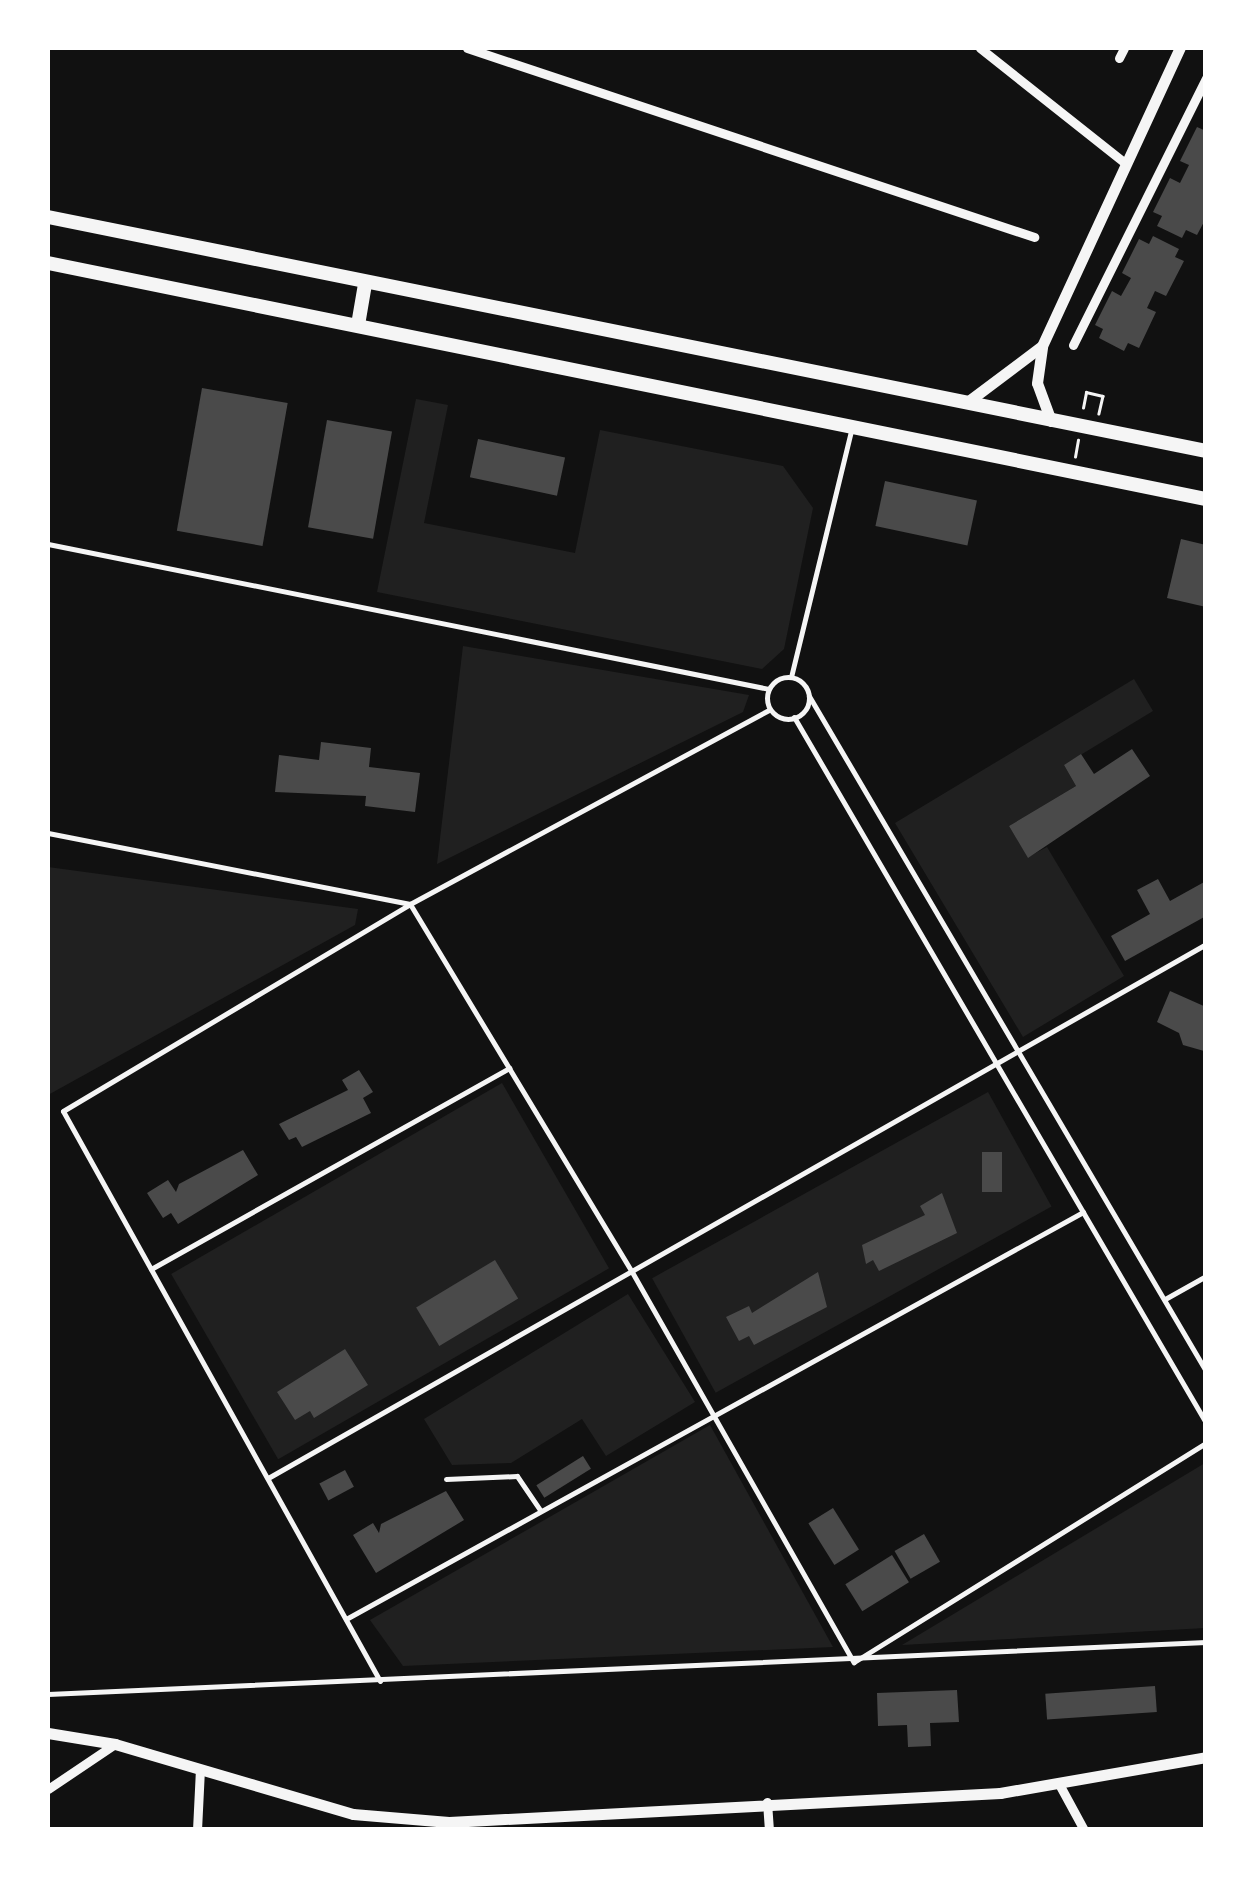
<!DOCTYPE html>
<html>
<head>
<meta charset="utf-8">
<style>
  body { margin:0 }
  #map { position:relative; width:1253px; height:1877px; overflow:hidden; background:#111; font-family:Montserrat,sans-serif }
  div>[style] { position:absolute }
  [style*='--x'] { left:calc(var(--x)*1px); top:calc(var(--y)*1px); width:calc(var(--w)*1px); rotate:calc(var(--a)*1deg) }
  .green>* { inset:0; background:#202020; transform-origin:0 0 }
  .building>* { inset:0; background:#4a4a4a; transform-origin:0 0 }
  .path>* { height:2.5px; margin:-1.25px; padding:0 1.25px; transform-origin:1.25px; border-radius:1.25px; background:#f5f5f5 }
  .service>* { height:5px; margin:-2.5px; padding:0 2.5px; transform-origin:2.5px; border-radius:2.5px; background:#f5f5f5 }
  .service>.ring { margin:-2.5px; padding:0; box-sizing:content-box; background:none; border:5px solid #f5f5f5; border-radius:50% }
  .minor>* { height:9px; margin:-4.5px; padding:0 4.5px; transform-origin:4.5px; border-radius:4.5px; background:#f5f5f5 }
  .tertiary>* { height:11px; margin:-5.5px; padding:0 5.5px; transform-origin:5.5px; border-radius:5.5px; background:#f5f5f5 }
  .primary>* { height:14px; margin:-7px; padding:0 7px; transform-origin:7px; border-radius:7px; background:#f5f5f5 }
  span { translate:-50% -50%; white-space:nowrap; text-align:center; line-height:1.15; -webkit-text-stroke:10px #fff; paint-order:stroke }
  .frame { position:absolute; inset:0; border:50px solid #fff; pointer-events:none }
</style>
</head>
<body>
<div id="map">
  <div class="green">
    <div style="clip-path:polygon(416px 399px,448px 405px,424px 523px,575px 553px,600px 430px,783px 466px,813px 508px,784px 649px,762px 669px,377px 592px)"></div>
    <div style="clip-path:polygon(463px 646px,749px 695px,743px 712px,437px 864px)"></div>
    <div style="clip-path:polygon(1134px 679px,1153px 711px,1064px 765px,1076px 786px,1009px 826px,1028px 857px,1047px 847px,1124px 976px,1023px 1037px,895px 823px)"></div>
    <div style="clip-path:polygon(48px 867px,358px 909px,355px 925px,48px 1095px)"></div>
    <div style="left:502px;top:1083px;width:214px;height:382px;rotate:60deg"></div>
    <div style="left:988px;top:1092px;width:131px;height:384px;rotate:61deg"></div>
    <div style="clip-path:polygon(628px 1294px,695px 1402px,606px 1456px,582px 1419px,511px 1463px,452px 1465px,424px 1419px)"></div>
    <div style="clip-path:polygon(710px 1425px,833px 1647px,403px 1666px,370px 1620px)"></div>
    <div style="clip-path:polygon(1205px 1463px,1205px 1628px,902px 1645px)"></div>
  </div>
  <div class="building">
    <div style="clip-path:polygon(1197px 127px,1206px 131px,1206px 218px,1197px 235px,1186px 230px,1182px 238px,1157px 226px,1162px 216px,1153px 212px,1170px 178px,1180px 183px,1189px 165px,1180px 161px)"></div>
    <div style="clip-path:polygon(1153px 236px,1179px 249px,1175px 257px,1184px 261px,1166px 296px,1155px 291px,1147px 308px,1156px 312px,1139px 348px,1128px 343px,1124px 351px,1099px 338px,1103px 329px,1095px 325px,1112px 291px,1121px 296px,1131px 278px,1122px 273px,1139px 239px,1149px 244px)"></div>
    <div style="left:202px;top:388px;width:87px;height:145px;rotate:10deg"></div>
    <div style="left:327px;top:420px;width:66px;height:109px;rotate:10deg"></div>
    <div style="left:478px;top:439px;width:89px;height:39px;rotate:12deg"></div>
    <div style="left:885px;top:481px;width:94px;height:46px;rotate:12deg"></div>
    <div style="clip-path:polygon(1181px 539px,1206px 545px,1206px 607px,1167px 598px)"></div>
    <div style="clip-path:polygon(321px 742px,371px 748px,369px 767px,420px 773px,415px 812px,365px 806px,366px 796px,275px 792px,279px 755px,319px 760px)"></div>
    <div style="clip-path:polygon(1132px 749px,1150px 776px,1028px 858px,1009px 826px,1076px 786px,1064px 765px,1081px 754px,1094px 774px)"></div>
    <div style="clip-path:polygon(1158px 879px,1170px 901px,1206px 881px,1206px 916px,1125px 961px,1111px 936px,1150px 914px,1137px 890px)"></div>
    <div style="clip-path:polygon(1170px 991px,1206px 1007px,1204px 1051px,1183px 1045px,1179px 1033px,1157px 1022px)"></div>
    <div style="clip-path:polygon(359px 1070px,373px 1092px,363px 1098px,371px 1113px,302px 1147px,296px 1137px,289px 1140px,279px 1124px,348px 1090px,342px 1080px)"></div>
    <div style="clip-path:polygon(243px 1150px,258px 1175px,178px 1224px,171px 1213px,163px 1218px,147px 1193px,168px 1180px,176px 1192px,179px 1184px)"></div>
    <div style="left:982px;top:1152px;width:20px;height:40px"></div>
    <div style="clip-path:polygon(942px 1193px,957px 1233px,879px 1271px,873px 1260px,866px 1264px,862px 1245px,925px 1215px,920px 1206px)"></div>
    <div style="left:495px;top:1260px;width:45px;height:92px;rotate:59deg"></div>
    <div style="clip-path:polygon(818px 1272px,827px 1307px,754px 1345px,749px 1336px,739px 1341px,726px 1317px,749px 1306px,752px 1313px)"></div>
    <div style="clip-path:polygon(345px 1349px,368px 1385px,314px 1418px,310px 1411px,295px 1420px,277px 1392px)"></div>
    <div style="left:583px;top:1456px;width:15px;height:55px;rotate:58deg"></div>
    <div style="left:345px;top:1470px;width:19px;height:29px;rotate:62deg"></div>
    <div style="clip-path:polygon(446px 1491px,464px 1520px,376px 1573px,353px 1535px,373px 1523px,379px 1533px,381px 1524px)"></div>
    <div style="left:833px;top:1508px;width:49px;height:29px;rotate:58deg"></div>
    <div style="left:924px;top:1534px;width:32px;height:34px;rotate:60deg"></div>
    <div style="left:892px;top:1555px;width:32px;height:55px;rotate:58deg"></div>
    <div style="left:1155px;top:1686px;width:26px;height:110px;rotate:86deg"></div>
    <div style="clip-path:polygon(957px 1690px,959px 1722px,930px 1723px,931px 1746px,908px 1747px,907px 1725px,878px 1726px,877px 1693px)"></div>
  </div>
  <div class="path">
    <div style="--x:1083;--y:408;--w:16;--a:-79"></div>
    <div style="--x:1086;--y:392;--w:17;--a:13"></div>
    <div style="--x:1103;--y:396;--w:18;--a:103"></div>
    <div style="--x:1075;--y:457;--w:17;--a:-80"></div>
  </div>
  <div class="service">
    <div style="--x:48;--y:544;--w:735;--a:11.37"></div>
    <div style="--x:791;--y:677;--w:254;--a:-76.3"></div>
    <div class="ring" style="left:767px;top:677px;width:37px;height:37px"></div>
    <div style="--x:809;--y:696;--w:783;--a:59.54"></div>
    <div style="--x:794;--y:717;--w:817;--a:59.73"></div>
    <div style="--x:48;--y:833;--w:369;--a:11.1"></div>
    <div style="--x:410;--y:904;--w:430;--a:58.9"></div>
    <div style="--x:632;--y:1272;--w:449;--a:60.4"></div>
    <div style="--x:854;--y:1662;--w:415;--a:-31.9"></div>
    <div style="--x:151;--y:1269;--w:411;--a:-29.3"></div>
    <div style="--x:1165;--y:1299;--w:47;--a:-29.3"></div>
    <div style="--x:268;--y:1478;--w:1079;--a:-29.65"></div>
    <div style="--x:446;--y:1479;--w:71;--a:-2.4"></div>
    <div style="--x:517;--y:1476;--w:41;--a:55.9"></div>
    <div style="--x:346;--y:1619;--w:842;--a:-28.91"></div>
    <div style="--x:380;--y:1681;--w:652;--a:-119.08"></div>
    <div style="--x:63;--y:1111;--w:404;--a:-30.8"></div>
    <div style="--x:410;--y:904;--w:409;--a:-28.4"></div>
    <div style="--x:48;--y:1694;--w:1159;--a:-2.57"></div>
  </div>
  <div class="minor">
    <div style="--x:467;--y:48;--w:598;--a:18.43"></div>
    <div style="--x:980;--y:48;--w:185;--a:38.4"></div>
    <div style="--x:1119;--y:58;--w:11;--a:-63"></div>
    <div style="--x:1073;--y:345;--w:298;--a:-63.5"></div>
    <div style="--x:1059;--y:1784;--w:52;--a:61.5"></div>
    <div style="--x:48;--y:1789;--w:81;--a:-33.9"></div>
    <div style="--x:767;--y:1802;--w:28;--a:86"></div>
    <div style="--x:197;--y:1830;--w:61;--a:-87.2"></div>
  </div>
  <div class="tertiary">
    <div style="--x:966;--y:403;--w:95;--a:-36.9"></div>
    <div style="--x:1051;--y:421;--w:40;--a:-110.2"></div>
    <div style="--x:1037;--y:383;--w:37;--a:-82"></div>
    <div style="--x:1042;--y:346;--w:328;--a:-65.2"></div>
    <div style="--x:48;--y:1733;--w:68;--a:9.3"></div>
    <div style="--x:115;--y:1744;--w:248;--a:16.4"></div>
    <div style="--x:353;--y:1814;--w:96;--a:4.8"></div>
    <div style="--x:449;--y:1822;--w:552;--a:-3.01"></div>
    <div style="--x:1000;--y:1793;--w:209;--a:-9.9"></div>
  </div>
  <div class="primary">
    <div style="--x:48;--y:217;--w:1181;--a:11.42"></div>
    <div style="--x:48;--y:263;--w:1182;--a:11.52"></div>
    <div style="--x:358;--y:325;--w:42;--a:-80.3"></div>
  </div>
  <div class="frame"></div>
</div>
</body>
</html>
